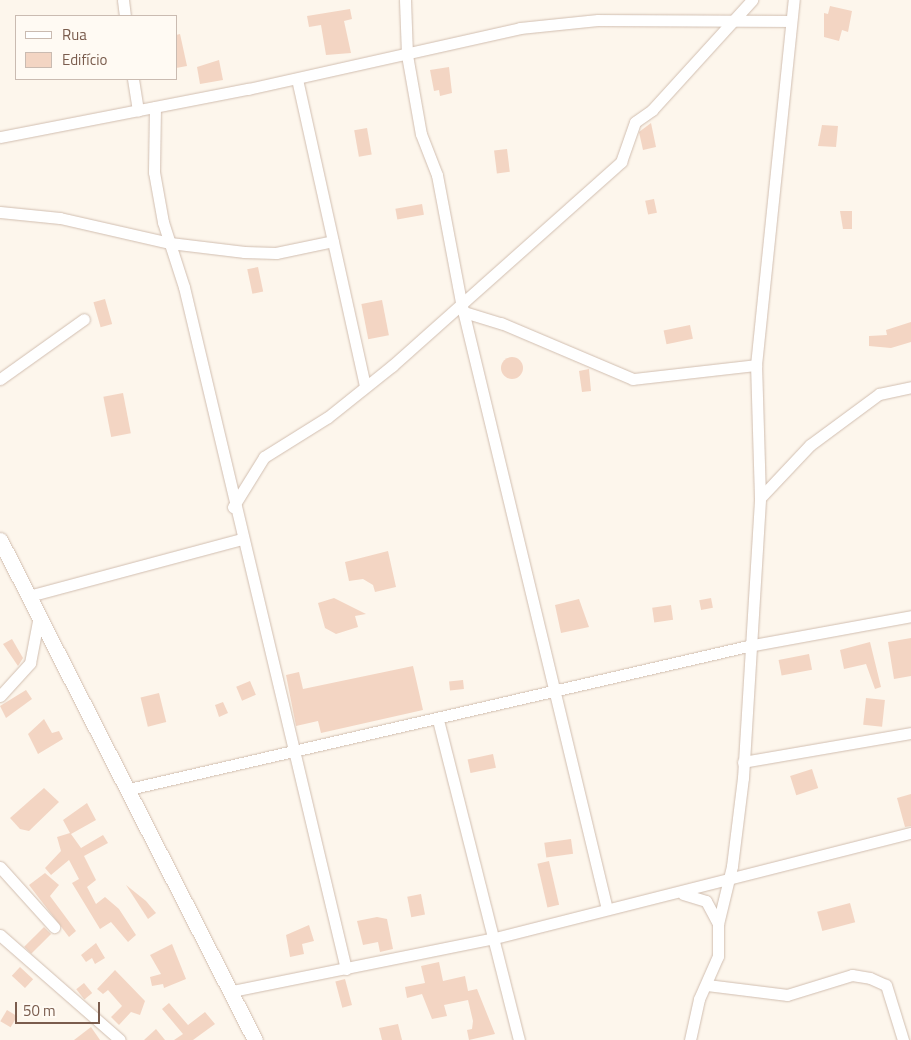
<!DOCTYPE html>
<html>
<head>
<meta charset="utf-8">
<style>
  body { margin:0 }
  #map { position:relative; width:911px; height:1040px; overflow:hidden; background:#fdf6ec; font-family:"Titillium Web",sans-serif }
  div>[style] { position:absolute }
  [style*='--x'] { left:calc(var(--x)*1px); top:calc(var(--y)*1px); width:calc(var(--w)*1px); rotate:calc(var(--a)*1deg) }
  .building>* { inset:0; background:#f3d5c3; transform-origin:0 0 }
  .round { border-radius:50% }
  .roads { filter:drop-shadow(0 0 1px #d1beb0) drop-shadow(0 0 1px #d1beb0) }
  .minor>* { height:11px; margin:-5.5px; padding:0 5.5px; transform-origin:5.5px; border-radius:5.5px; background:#fff }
  .secondary>* { height:15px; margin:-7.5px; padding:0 7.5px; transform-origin:7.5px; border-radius:7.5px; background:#fff }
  span { translate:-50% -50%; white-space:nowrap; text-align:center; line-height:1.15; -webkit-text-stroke:4px #fffaf3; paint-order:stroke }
  .legend { position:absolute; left:15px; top:15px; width:162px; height:65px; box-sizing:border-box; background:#fffaf3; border:1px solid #cabbb1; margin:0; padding:6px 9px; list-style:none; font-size:15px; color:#7a5c4d }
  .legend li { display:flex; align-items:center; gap:10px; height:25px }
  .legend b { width:25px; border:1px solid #cabbb1 }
  .scale { position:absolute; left:15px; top:1002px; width:85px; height:22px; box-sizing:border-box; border:2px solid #7a5c4d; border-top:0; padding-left:6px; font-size:15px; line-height:18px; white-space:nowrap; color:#7a5c4d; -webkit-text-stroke:4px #fffaf3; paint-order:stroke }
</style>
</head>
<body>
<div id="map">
  <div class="building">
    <div style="clip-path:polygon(830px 6px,852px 11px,848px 32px,842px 30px,839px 41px,824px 37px,824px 13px,828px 14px)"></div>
    <div style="clip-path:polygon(350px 9px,352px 19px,344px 21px,351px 53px,326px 55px,321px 25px,309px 27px,307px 16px)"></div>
    <div style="clip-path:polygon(180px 34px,187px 66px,176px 68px,176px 35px)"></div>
    <div style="clip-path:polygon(219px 60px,223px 80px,200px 84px,197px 67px)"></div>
    <div style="clip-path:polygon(449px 67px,452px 93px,440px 96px,439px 90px,434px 91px,430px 70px)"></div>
    <div style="clip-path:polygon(651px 123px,656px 147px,643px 150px,639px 132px)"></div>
    <div style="clip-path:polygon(822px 125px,838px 126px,836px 147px,818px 146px)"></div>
    <div style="left:367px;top:128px;width:27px;height:13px;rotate:80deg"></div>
    <div style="left:507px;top:149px;width:23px;height:13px;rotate:83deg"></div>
    <div style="left:654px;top:199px;width:14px;height:9px;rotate:78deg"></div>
    <div style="left:422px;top:204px;width:11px;height:27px;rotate:80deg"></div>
    <div style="clip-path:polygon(840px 211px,852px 211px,852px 229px,843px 229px)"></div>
    <div style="left:258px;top:267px;width:25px;height:11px;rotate:78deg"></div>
    <div style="left:105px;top:299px;width:26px;height:12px;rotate:74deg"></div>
    <div style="left:382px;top:300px;width:36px;height:21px;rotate:79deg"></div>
    <div style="clip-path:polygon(911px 322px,911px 342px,891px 348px,869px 346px,869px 336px,887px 335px,886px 330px)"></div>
    <div style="left:690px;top:325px;width:14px;height:27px;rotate:78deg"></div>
    <div class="round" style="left:501px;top:357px;width:22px;height:22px"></div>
    <div style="clip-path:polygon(589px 369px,591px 391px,582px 392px,579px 371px)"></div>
    <div style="left:123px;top:393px;width:41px;height:20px;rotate:79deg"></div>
    <div style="clip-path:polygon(388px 551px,396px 587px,375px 592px,373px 585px,363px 579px,349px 581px,345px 562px)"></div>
    <div style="clip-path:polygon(334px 598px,366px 614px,355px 616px,358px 627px,336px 634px,325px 628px,318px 603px)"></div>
    <div style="left:711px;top:598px;width:10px;height:12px;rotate:79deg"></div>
    <div style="clip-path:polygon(579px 599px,589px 627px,561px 633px,555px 605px)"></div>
    <div style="left:671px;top:605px;width:15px;height:19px;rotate:82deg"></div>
    <div style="clip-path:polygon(911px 638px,911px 676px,894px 679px,888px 642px)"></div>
    <div style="clip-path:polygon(12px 639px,23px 658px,18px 666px,3px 644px)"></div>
    <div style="clip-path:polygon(870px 642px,881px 687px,875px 689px,866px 664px,844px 669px,840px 650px)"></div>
    <div style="left:809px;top:654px;width:16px;height:31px;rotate:79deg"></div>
    <div style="clip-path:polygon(413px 666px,423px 710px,321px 733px,318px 721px,296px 726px,286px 675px,299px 672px,303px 689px)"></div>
    <div style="left:463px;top:680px;width:9px;height:14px;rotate:84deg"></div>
    <div style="left:250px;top:681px;width:15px;height:15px;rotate:67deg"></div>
    <div style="clip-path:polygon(26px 690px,32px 699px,6px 718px,0 706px)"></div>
    <div style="left:159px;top:693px;width:30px;height:19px;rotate:76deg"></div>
    <div style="left:866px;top:698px;width:19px;height:27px;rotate:6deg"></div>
    <div style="clip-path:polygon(223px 702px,228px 713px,219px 717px,215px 705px)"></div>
    <div style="clip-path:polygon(44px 719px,52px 733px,59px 731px,63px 739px,38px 754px,28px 734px)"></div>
    <div style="left:493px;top:754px;width:14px;height:26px;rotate:78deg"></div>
    <div style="left:812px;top:769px;width:20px;height:23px;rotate:72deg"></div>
    <div style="clip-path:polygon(44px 788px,59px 802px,29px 831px,20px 829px,10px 818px)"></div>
    <div style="clip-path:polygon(911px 794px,911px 826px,905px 827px,897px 798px)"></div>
    <div style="clip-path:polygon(87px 803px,96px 820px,71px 834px,81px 848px,103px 835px,108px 843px,84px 856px,96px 880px,87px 887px,96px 904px,105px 897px,119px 909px,136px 935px,128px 942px,111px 922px,100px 929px,72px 883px,79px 879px,69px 860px,51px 875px,45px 868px,61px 851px,57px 837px,70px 833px,63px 820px)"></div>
    <div style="left:571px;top:839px;width:15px;height:27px;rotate:82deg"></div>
    <div style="left:549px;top:861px;width:45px;height:12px;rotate:77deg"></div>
    <div style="clip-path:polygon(45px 873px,59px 885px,50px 896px,76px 931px,69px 937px,29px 885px)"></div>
    <div style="clip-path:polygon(126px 885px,146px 901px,156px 913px,148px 919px)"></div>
    <div style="left:421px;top:894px;width:21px;height:14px;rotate:79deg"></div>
    <div style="left:850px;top:903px;width:20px;height:34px;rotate:75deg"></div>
    <div style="clip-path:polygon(377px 917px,387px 919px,393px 949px,380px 952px,378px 942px,363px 945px,357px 921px)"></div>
    <div style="clip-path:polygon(309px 925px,314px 941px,302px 944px,304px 954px,290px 957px,286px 935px)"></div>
    <div style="left:44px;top:927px;width:10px;height:28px;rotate:45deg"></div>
    <div style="clip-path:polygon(96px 943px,105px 958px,95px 964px,92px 958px,86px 962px,81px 955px)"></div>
    <div style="clip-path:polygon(172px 944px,186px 979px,164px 988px,163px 984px,152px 986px,150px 977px,161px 974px,150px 955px)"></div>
    <div style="clip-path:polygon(439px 962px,443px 981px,465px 976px,468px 991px,477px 989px,495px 1034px,469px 1040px,467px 1030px,472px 1029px,473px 1021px,468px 1000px,444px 1005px,447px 1016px,432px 1019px,422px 994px,407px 998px,405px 987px,425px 983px,421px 966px)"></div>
    <div style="left:20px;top:967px;width:18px;height:12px;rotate:43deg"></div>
    <div style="clip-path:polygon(115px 970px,145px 1001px,140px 1015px,131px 1012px,119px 1025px,111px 1017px,122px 1006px,108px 990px,103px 994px,97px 989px)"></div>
    <div style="left:345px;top:979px;width:27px;height:10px;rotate:75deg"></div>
    <div style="left:84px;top:983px;width:13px;height:10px;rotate:51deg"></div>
    <div style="clip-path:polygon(169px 1003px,188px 1025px,205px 1012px,215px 1024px,193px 1040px,174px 1040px,183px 1034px,162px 1009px)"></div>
    <div style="left:7px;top:1010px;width:12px;height:13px;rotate:31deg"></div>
    <div style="clip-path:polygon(398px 1024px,402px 1040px,382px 1040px,379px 1028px)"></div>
    <div style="clip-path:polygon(91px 1027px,100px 1040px,74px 1040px)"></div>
    <div style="clip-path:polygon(156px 1029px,165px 1040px,144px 1040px)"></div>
  </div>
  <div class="roads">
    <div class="minor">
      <div style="--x:123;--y:0;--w:16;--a:83"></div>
      <div style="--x:405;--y:0;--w:55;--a:87.9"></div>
      <div style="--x:407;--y:55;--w:80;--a:80"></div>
      <div style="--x:421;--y:134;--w:44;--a:68.7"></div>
      <div style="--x:437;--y:175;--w:129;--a:79.3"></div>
      <div style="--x:461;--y:302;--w:624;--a:76.48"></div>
      <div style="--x:133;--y:79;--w:32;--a:81"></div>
      <div style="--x:297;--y:79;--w:313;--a:77.5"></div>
      <div style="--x:155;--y:107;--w:65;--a:90.9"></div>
      <div style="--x:154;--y:172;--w:51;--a:79.8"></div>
      <div style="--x:163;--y:222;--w:68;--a:72.1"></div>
      <div style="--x:184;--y:287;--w:701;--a:76.64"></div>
      <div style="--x:0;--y:137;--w:253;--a:-11"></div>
      <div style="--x:248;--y:89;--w:279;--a:-12.6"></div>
      <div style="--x:520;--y:28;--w:78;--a:-5.9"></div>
      <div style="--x:598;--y:20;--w:193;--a:0.3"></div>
      <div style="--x:0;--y:212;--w:60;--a:5.7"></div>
      <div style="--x:60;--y:218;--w:113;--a:12.8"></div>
      <div style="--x:170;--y:243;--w:75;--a:6.9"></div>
      <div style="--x:244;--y:252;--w:32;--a:2"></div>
      <div style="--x:276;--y:253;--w:58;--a:-11.9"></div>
      <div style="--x:464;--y:312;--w:39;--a:17"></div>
      <div style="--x:501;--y:323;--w:143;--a:23"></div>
      <div style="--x:633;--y:379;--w:124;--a:-6.5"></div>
      <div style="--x:0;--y:379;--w:103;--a:-35.5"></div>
      <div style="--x:760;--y:498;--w:73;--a:-46.7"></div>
      <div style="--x:810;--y:445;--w:86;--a:-36.5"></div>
      <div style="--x:879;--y:394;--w:33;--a:-12"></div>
      <div style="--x:233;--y:507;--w:59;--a:-58.2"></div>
      <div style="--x:264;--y:457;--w:75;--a:-32"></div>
      <div style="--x:328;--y:417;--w:82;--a:-38.6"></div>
      <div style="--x:392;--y:366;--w:307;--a:-41.7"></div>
      <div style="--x:621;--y:162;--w:42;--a:-70.7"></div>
      <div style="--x:635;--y:122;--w:21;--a:-35"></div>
      <div style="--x:652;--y:110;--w:149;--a:-47.7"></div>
      <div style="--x:29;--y:596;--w:220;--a:-15"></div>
      <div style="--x:0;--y:696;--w:45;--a:-47.7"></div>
      <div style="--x:30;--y:663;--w:48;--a:-79.2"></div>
      <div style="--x:438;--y:720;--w:330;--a:75.8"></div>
      <div style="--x:743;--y:762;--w:170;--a:-9.8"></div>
      <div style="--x:129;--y:789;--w:635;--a:-13.01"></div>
      <div style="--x:748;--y:646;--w:166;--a:-10.4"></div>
      <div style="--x:0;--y:867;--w:81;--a:48"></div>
      <div style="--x:683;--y:894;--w:24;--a:17"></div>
      <div style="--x:706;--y:901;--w:26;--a:62"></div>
      <div style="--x:0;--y:935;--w:159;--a:41.2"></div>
      <div style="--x:707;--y:985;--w:81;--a:7.1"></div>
      <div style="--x:787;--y:995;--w:68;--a:-17.1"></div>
      <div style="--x:852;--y:975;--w:18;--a:9"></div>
      <div style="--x:870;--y:978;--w:17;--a:24"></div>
      <div style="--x:886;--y:985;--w:58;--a:72.8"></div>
      <div style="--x:232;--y:991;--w:268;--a:-11.4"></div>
      <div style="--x:495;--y:938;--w:429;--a:-14.2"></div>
      <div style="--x:690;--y:1040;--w:42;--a:-77.6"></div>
      <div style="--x:699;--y:999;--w:47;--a:-66.2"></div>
      <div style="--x:718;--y:956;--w:32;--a:-90"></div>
      <div style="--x:718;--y:924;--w:60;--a:-76.4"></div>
      <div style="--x:732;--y:866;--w:89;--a:-82.9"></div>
      <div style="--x:743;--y:778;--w:281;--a:-86.5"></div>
      <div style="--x:760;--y:498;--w:133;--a:-91.7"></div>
      <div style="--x:756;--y:365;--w:367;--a:-84.1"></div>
    </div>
    <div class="secondary">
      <div style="--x:0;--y:540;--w:561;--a:62.98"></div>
    </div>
  </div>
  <ul class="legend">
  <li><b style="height:6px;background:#fff"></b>Rua</li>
  <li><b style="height:14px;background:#f3d5c3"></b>Edifício</li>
  </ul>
  <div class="scale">50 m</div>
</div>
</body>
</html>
